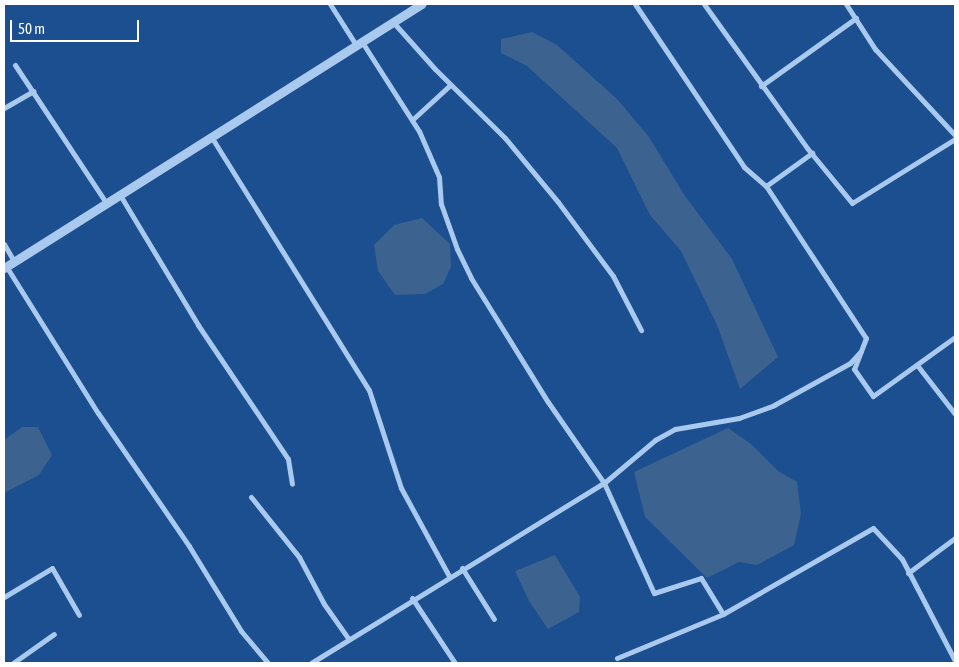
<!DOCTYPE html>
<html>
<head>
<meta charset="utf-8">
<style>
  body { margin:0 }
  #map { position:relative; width:959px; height:667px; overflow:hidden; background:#1b4f8f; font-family:"Asap Condensed",sans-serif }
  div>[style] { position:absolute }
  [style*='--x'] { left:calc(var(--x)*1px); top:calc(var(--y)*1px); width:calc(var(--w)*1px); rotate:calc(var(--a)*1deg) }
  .water>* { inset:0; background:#3c6290 }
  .minor>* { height:5px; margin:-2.5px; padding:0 2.5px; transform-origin:2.5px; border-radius:2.5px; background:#a9c9ee }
  .tertiary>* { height:9px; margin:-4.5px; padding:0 4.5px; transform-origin:4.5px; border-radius:4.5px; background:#a9c9ee }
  span { translate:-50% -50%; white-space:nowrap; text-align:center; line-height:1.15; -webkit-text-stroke:4px #1b4f8f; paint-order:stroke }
  .frame { position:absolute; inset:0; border:5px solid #fff; pointer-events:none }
  .scale { position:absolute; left:10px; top:20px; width:129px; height:22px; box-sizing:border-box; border:2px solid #fff; border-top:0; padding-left:6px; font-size:15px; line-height:18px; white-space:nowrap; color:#fff; -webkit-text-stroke:4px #1b4f8f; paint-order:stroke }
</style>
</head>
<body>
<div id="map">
  <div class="water">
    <div style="clip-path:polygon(532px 32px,557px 45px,617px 99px,649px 137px,685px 196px,732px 259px,778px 357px,740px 389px,717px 325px,681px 251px,650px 215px,617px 148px,527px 66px,501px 53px,501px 39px)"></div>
    <div style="clip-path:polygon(422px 218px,450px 244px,451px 267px,443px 284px,425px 294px,395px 295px,378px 271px,374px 245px,394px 225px)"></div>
    <div style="clip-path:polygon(22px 427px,38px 427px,52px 455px,39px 475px,4px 493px,4px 440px)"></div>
    <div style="clip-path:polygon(728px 428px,751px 444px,778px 471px,797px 482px,801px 514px,794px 545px,757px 565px,739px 562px,707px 578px,645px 517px,634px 472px)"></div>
    <div style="clip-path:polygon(555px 555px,580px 597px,579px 612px,548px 629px,529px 601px,515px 571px)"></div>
  </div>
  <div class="minor">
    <div style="--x:330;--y:4;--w:49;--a:57.6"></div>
    <div style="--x:635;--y:4;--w:196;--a:56.2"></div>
    <div style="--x:744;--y:167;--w:29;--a:41"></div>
    <div style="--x:766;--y:186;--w:182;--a:56.7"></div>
    <div style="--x:866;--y:338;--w:33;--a:111"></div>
    <div style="--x:854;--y:369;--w:33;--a:55"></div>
    <div style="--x:873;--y:396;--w:101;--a:-35.7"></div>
    <div style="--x:704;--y:4;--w:177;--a:54.4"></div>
    <div style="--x:807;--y:148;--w:71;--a:50.7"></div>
    <div style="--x:852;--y:203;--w:121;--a:-31.9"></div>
    <div style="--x:846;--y:4;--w:54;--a:57.2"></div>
    <div style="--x:875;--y:49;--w:117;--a:47.1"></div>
    <div style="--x:393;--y:22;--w:63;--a:48.2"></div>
    <div style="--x:435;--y:69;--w:98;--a:44.6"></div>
    <div style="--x:505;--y:138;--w:83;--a:50.4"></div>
    <div style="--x:558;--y:202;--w:92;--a:53.4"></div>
    <div style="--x:613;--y:276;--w:61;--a:62.6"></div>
    <div style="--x:362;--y:42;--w:106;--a:57.4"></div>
    <div style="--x:419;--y:131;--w:50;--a:66.5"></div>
    <div style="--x:439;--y:177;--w:27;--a:86"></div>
    <div style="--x:441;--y:204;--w:48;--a:70.4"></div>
    <div style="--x:457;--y:249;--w:32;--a:64"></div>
    <div style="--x:471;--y:278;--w:146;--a:58.2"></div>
    <div style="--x:548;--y:402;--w:98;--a:55.3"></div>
    <div style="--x:604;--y:483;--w:121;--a:65.6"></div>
    <div style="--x:654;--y:593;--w:49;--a:-17.7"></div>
    <div style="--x:701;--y:578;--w:42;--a:58.6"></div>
    <div style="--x:15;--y:65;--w:167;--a:56.5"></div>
    <div style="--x:761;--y:86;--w:117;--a:-35.6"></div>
    <div style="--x:4;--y:108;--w:34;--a:-30"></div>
    <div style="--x:412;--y:120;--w:52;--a:-42.6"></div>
    <div style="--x:212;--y:138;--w:297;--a:58.1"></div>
    <div style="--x:369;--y:390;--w:103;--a:71.9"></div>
    <div style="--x:401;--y:488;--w:100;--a:61.4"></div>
    <div style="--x:766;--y:186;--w:57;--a:-35.7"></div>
    <div style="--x:120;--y:195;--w:152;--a:59"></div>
    <div style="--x:198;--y:325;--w:161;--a:56.1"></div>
    <div style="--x:288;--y:459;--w:25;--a:81"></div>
    <div style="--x:4;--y:244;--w:20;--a:60"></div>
    <div style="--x:6;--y:266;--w:173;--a:58"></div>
    <div style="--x:98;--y:413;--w:161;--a:55.6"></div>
    <div style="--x:189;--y:546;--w:100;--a:58.5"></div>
    <div style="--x:241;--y:631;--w:42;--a:49.8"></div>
    <div style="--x:917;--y:365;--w:62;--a:52.2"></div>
    <div style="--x:251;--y:497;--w:77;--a:51.3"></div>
    <div style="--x:299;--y:557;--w:53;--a:62"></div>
    <div style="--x:324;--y:604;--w:42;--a:54.8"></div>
    <div style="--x:462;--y:568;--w:60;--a:57.9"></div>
    <div style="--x:908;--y:573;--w:59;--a:-36.7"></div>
    <div style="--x:4;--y:597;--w:56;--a:-31.1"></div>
    <div style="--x:52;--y:568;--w:54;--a:60.1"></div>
    <div style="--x:412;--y:598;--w:78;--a:56.5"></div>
    <div style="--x:617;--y:658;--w:115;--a:-22.5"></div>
    <div style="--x:723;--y:614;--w:173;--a:-29.8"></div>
    <div style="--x:873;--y:528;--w:42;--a:46.9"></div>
    <div style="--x:902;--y:559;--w:115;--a:62.5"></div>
    <div style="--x:13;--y:663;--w:50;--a:-35.3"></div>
    <div style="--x:311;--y:663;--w:344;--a:-31.6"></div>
    <div style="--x:604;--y:483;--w:67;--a:-40.1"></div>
    <div style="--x:655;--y:440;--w:23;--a:-29"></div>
    <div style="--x:675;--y:429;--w:65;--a:-9.8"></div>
    <div style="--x:739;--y:418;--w:37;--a:-20"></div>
    <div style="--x:774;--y:405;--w:87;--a:-28.9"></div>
    <div style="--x:850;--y:363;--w:16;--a:-47"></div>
  </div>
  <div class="tertiary">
    <div style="--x:4;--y:268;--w:494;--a:-32.3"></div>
  </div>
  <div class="frame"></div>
  <div class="scale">50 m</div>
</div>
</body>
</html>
